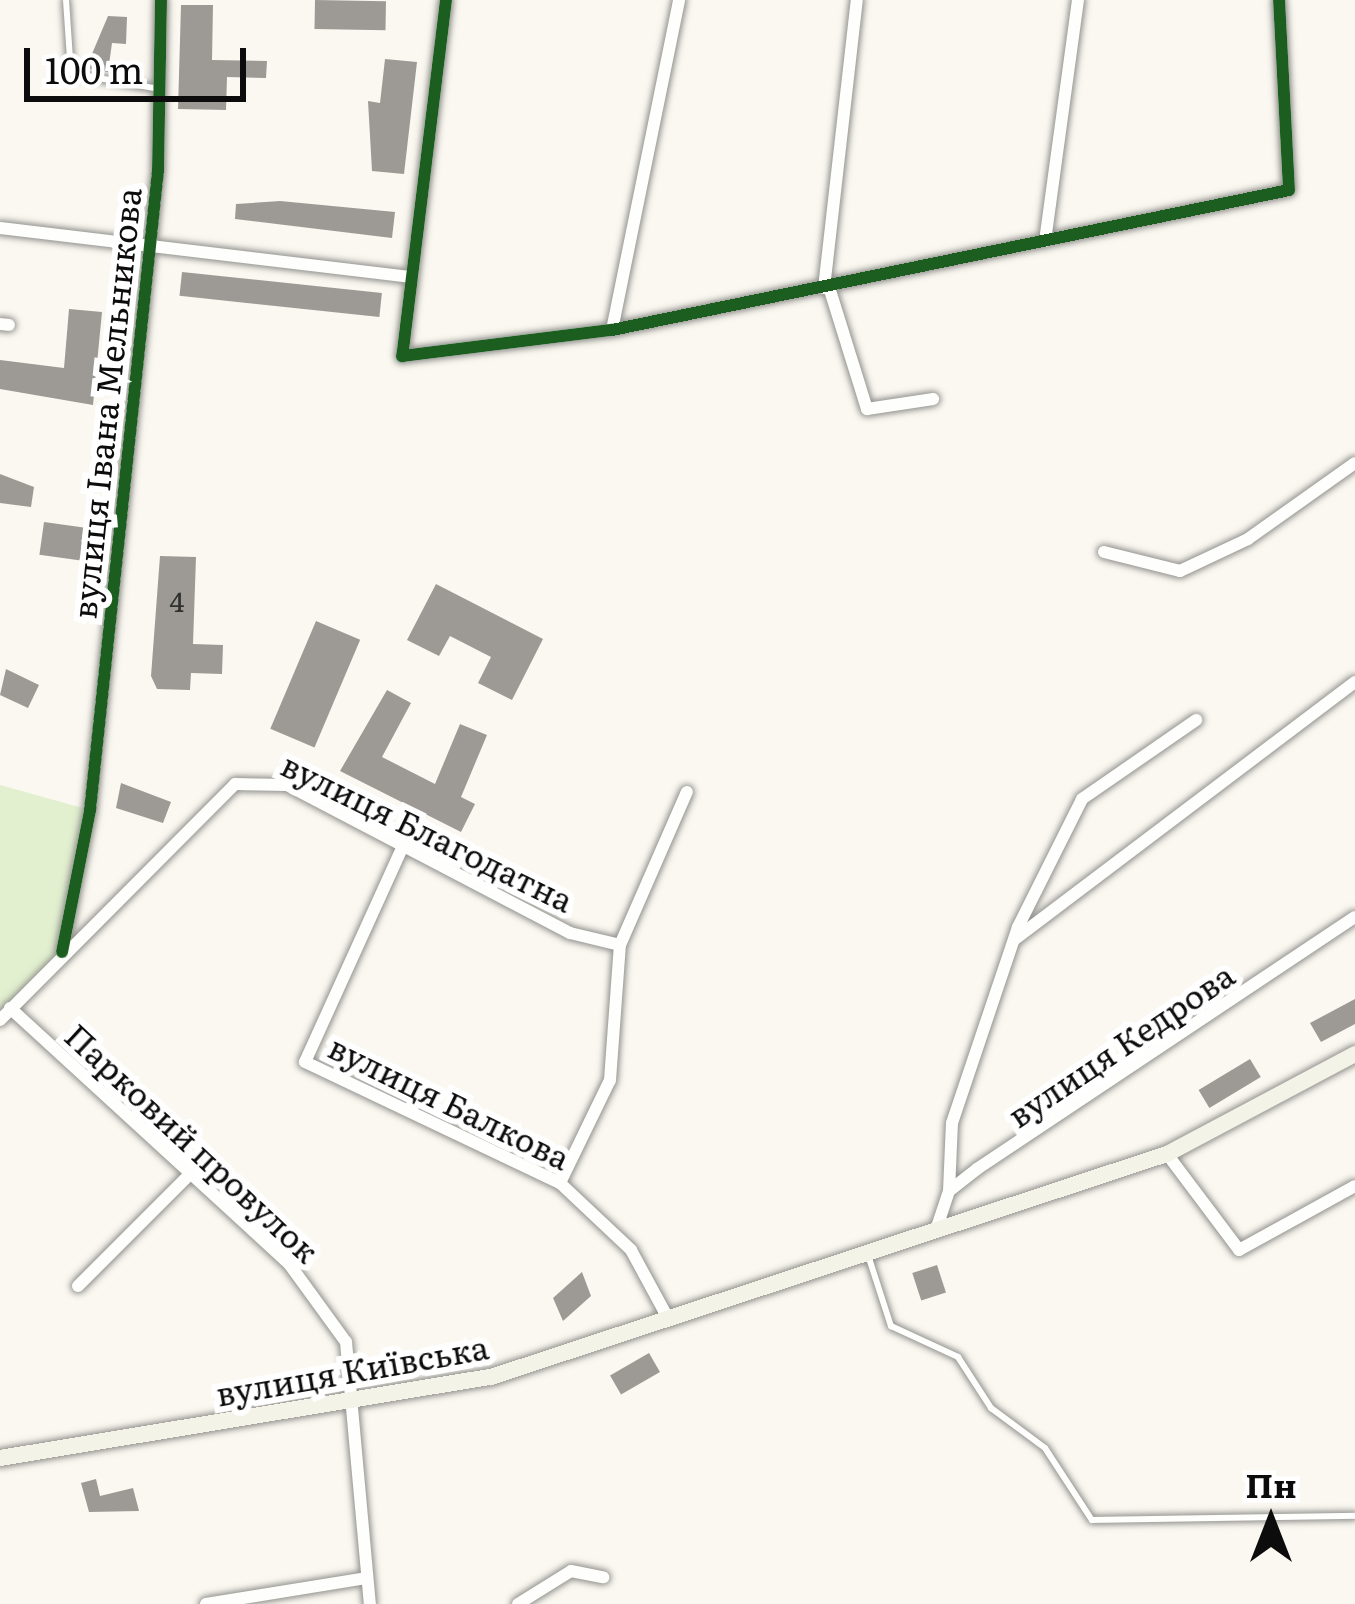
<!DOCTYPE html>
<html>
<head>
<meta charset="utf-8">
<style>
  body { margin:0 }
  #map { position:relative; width:1355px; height:1604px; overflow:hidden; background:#faf8f0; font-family:Literata,serif }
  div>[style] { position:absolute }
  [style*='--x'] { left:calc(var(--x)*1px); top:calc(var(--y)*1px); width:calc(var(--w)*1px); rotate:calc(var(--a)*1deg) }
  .green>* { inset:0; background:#e2f0cf }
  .building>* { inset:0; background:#9d9a96; transform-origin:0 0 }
  .roads { filter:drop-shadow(0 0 3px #93928f) drop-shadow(0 0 3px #93928f) }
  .lane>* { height:6px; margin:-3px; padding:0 3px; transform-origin:3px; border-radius:3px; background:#fefefd }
  .street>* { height:12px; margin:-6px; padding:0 6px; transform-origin:6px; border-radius:6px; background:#fefefd }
  .secondary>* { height:16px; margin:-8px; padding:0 8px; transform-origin:8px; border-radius:8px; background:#f4f3e8 }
  .cycleway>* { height:12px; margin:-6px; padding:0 6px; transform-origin:6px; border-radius:6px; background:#1b5e20 }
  span { translate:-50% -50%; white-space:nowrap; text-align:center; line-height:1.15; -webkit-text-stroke:12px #fff; paint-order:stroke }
  .number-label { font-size:27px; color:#30302e }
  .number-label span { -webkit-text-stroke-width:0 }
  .street-label { font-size:33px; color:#0c0c0c }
  .north { position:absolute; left:1211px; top:1460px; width:120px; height:120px; -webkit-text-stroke:9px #fff; paint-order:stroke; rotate:0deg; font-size:33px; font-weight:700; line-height:48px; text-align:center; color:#0c0c0c }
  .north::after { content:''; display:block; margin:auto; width:42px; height:54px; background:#0c0c0c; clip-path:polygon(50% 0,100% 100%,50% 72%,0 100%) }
  .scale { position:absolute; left:24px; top:48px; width:222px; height:54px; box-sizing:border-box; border:6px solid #0c0c0c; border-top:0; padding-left:15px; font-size:36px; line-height:42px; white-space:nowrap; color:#0c0c0c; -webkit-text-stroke:9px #fff; paint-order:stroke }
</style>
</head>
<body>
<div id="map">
  <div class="green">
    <div style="clip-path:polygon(0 785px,90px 810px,62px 952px,0 1020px)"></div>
  </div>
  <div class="building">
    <div style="left:315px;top:0;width:71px;height:29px;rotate:1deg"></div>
    <div style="clip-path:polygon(181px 5px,213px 5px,212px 60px,267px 61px,266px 78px,227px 77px,226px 110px,178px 109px)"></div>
    <div style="clip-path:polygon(108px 16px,127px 17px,126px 44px,112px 43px,108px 72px,86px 68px)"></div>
    <div style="clip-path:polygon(385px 59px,417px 62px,404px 174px,372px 171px,368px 101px,380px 103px)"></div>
    <div style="clip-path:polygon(280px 201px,395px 212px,392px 238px,235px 219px,236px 204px)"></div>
    <div style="left:182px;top:272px;width:201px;height:24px;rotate:6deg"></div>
    <div style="clip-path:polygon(69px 309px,102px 312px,93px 405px,0 389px,0 360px,64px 368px)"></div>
    <div style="clip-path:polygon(0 474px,34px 487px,31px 507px,0 503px)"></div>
    <div style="left:44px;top:522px;width:49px;height:33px;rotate:8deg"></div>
    <div style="clip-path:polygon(160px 556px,196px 557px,193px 644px,223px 645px,222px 674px,191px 673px,190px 690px,157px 689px,151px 676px)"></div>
    <div style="clip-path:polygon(436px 584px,543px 639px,512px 700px,478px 683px,491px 657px,450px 636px,439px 656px,407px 640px)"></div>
    <div style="left:316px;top:621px;width:48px;height:117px;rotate:23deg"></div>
    <div style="clip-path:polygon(6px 669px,39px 685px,28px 708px,0 695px)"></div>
    <div style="clip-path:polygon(387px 690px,411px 703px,382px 757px,435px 784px,460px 724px,487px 735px,461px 797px,475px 804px,461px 832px,340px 771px)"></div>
    <div style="clip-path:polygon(121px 783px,171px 802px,163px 823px,116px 808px)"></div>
    <div style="clip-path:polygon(1355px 999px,1355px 1024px,1321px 1042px,1310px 1023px)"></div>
    <div style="left:1250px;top:1059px;width:21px;height:60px;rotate:59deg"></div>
    <div style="left:937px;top:1265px;width:29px;height:26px;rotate:72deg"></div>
    <div style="clip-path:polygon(582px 1272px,591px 1296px,563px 1321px,553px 1298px)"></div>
    <div style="left:649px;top:1353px;width:22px;height:45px;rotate:60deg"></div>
    <div style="clip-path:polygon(96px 1479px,100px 1496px,133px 1488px,139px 1511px,89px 1512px,81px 1483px)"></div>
  </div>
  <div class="roads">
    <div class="lane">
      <div style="--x:66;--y:0;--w:73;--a:86.1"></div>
      <div style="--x:71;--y:73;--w:89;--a:10.3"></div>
      <div style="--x:868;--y:1255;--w:75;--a:72.1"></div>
      <div style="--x:891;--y:1326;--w:74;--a:24.8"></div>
      <div style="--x:958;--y:1357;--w:61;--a:57.1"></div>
      <div style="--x:991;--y:1408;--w:67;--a:36.5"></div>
      <div style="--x:1045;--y:1448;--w:86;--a:56.9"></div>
      <div style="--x:1092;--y:1520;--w:263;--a:-0.9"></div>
    </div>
    <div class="street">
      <div style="--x:446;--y:0;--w:359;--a:97"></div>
      <div style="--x:402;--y:356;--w:212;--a:-7.1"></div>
      <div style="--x:612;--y:330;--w:691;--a:-11.68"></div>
      <div style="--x:1289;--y:190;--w:190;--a:-93"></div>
      <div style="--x:0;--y:228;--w:415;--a:6.8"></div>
      <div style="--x:1045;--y:241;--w:243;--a:-82.2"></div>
      <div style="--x:829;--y:287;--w:128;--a:72.7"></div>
      <div style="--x:867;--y:409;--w:67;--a:-8.6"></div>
      <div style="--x:824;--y:288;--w:290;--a:-83.5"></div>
      <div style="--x:0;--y:324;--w:9;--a:6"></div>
      <div style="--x:612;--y:330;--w:337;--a:-78.5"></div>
      <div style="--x:1104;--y:552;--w:78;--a:14"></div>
      <div style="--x:1180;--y:571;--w:75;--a:-25.2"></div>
      <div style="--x:1248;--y:539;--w:131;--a:-35.4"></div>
      <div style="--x:403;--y:846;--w:237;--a:114.4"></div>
      <div style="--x:305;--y:1062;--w:282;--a:25.4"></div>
      <div style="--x:560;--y:1183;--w:98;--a:43.3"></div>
      <div style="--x:631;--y:1250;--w:80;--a:61.5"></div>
      <div style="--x:1015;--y:939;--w:426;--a:-37.1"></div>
      <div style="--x:62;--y:952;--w:145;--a:-78.8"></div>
      <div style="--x:90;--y:810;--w:643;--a:-83.93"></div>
      <div style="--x:158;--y:171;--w:171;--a:-89"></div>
      <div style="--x:10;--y:1008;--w:380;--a:42.5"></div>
      <div style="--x:290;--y:1265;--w:95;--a:54"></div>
      <div style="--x:346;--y:1342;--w:263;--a:84.8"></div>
      <div style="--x:0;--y:1020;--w:333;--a:-45.1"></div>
      <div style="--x:235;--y:784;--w:52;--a:1.1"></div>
      <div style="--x:287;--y:785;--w:319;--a:27.6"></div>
      <div style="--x:570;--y:933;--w:51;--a:13.5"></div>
      <div style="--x:620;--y:945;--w:167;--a:-66.4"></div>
      <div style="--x:1167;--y:1154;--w:120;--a:53.1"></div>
      <div style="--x:1239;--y:1250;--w:132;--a:-28.9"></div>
      <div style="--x:560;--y:1183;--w:114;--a:-64.1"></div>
      <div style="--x:610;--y:1080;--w:135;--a:-85.8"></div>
      <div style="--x:949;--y:1191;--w:68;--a:-87.5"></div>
      <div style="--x:952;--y:1123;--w:207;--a:-71.4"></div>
      <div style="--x:1018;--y:927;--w:143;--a:-63.4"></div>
      <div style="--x:1082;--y:799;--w:139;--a:-34.7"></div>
      <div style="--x:936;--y:1230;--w:41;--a:-71.6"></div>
      <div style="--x:949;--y:1191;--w:36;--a:-38"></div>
      <div style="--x:977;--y:1169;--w:454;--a:-33.7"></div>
      <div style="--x:78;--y:1286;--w:157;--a:-45"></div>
      <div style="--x:206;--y:1604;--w:162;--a:-9.2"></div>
      <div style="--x:518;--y:1604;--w:62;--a:-31.9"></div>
      <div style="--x:571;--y:1571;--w:33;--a:11"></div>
    </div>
    <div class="secondary">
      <div style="--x:0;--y:1458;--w:498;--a:-9.4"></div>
      <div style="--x:491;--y:1377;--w:712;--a:-18.26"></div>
      <div style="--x:1167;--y:1154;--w:213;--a:-28"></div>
    </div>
  </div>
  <div class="cycleway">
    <div style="--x:446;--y:0;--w:359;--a:97"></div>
    <div style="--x:402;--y:356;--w:212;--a:-7.1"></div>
    <div style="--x:612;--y:330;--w:691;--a:-11.68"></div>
    <div style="--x:1289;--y:190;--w:190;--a:-93"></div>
    <div style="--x:62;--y:952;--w:145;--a:-78.8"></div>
    <div style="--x:90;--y:810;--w:643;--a:-83.93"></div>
    <div style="--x:158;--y:171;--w:171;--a:-89"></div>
  </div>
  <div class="number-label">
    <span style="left:177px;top:601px">4</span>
  </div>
  <div class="street-label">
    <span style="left:105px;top:403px;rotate:-84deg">вулиця Івана Мельникова</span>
    <span style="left:428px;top:831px;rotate:26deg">вулиця Благодатна</span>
    <span style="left:1120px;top:1044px;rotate:-34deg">вулиця Кедрова</span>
    <span style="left:450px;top:1101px;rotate:26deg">вулиця Балкова</span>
    <span style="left:193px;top:1142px;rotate:43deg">Парковий провулок</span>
    <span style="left:352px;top:1369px;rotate:-10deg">вулиця Київська</span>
  </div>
  <div class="north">Пн</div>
  <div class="scale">100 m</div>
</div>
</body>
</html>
